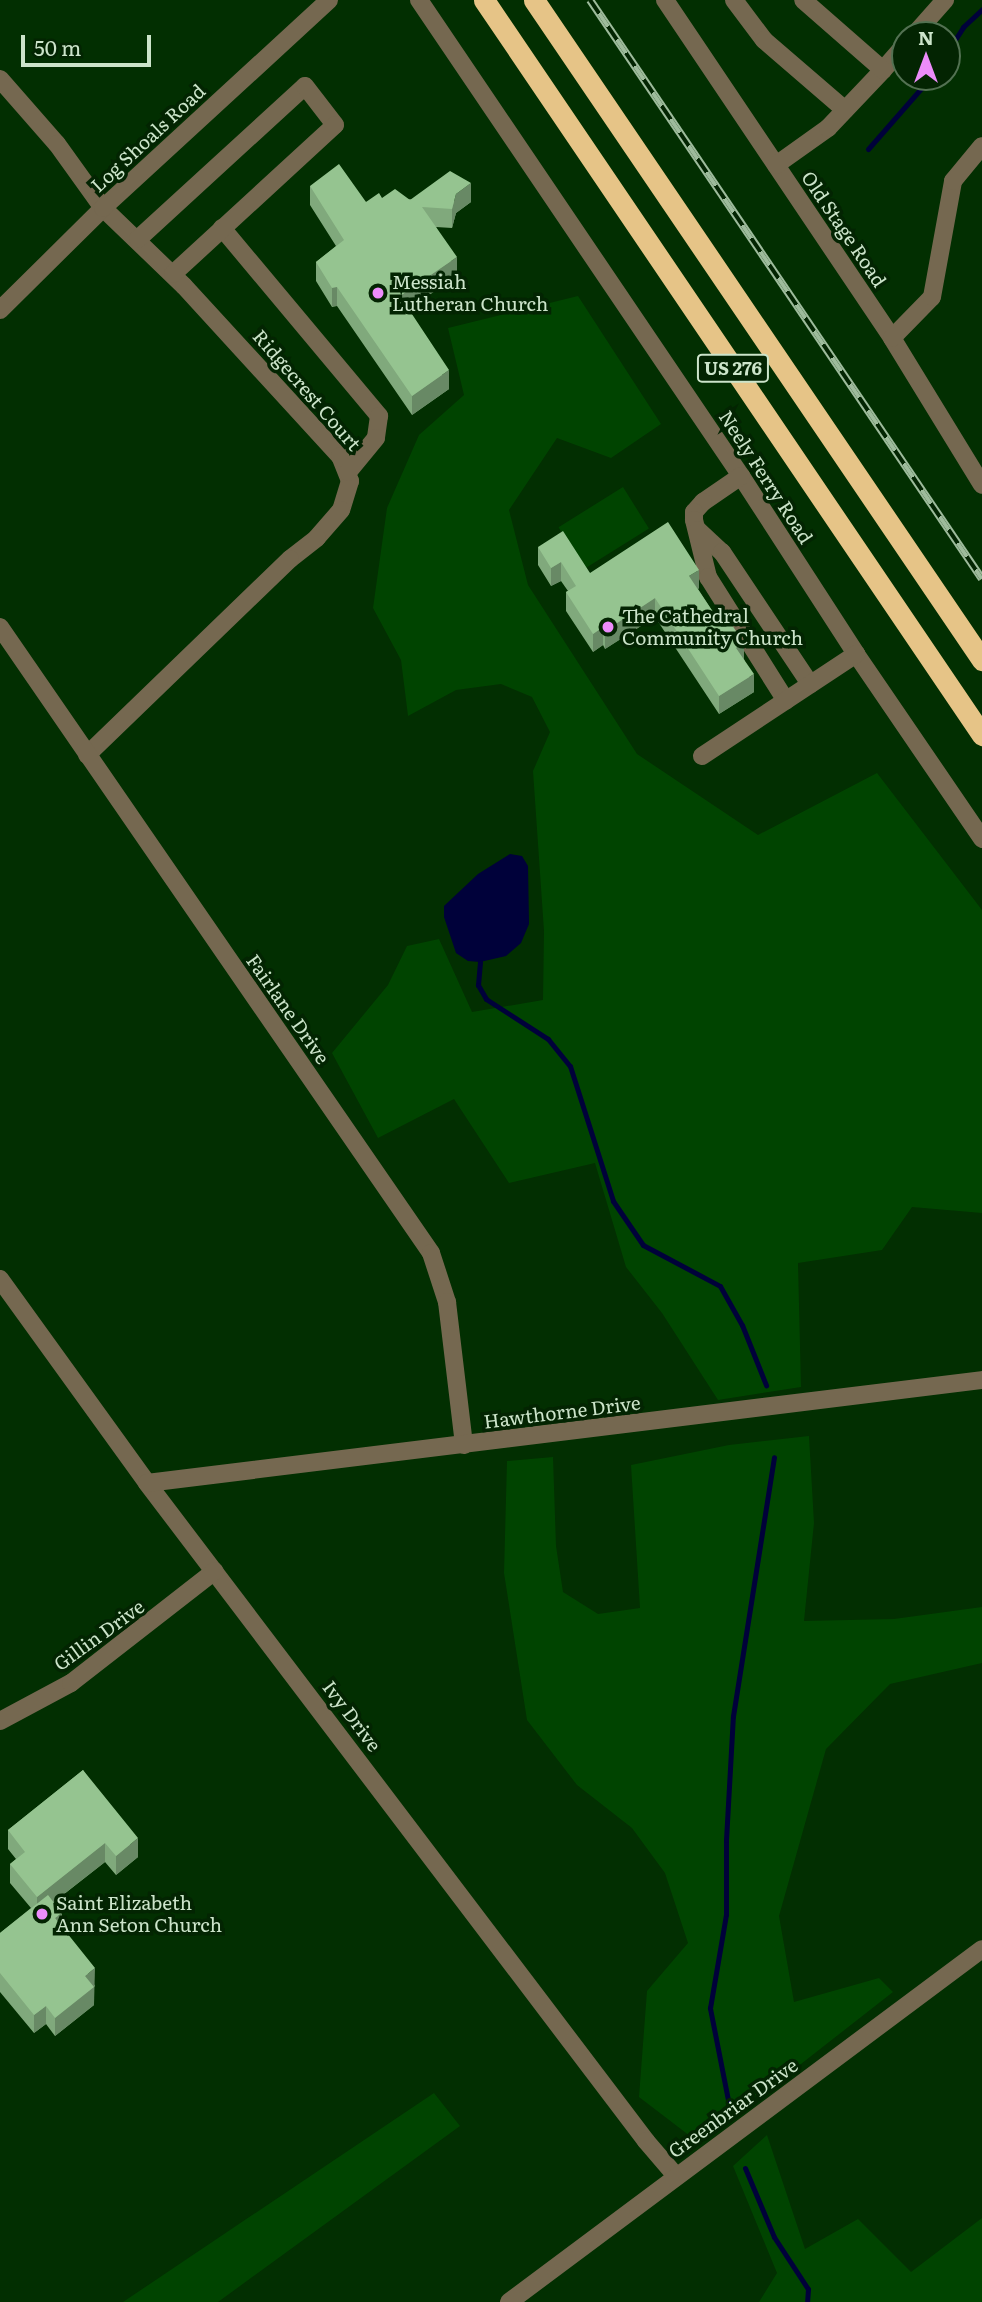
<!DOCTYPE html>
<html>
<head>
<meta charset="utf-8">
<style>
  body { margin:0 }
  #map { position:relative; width:982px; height:2302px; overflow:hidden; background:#022f01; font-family:Literata,serif }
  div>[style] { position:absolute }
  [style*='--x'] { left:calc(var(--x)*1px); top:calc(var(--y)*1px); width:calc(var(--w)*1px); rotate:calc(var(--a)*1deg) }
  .green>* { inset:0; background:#040; transform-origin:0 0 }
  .water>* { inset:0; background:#00013a }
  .stream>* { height:5px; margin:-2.5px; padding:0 2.5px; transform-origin:2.5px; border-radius:2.5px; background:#00013a }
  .minor>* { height:18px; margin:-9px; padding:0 9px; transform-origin:9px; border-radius:9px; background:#756850 }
  .highway>* { height:21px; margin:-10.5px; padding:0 10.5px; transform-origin:10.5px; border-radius:10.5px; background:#e6c487 }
  .rail>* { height:8px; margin-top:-4px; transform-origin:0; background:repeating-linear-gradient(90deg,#032402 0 16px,#9ebb9c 0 32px); box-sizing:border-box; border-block:2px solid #9ebb9c }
  .wall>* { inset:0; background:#80a97c }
  .shaded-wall>* { inset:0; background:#688965; transform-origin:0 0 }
  .building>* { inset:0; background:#95c490 }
  .dots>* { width:19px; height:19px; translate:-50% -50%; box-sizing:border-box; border:4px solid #032402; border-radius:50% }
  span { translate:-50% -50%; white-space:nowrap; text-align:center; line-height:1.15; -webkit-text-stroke:7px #032402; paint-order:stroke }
  .shield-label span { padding:2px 5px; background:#032402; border:2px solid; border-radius:5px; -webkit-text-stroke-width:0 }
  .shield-label { font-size:18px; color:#cce4ca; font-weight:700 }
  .street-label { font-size:19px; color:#cce4ca }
  .poi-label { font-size:19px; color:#cce4ca }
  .left { translate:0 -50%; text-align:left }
  .north { position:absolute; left:891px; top:21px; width:70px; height:70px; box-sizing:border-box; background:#032402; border:2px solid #537152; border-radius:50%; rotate:0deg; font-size:19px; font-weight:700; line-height:28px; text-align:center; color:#cce4ca }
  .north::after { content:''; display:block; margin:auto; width:24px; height:32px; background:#ec8cfa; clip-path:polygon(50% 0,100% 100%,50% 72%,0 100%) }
  .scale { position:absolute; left:21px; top:35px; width:130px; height:32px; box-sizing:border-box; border:4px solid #cce4ca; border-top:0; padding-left:9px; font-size:21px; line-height:24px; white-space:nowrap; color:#cce4ca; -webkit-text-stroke:5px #032402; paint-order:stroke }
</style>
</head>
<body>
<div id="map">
  <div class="green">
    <div style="clip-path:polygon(578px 296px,661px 424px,611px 458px,557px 438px,509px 510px,528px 585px,637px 754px,758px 835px,877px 773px,982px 910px,982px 1213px,912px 1207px,882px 1250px,798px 1263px,801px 1387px,718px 1400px,662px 1313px,626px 1267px,595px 1163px,509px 1183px,454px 1099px,378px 1138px,332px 1053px,388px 985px,407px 946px,439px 939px,472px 1012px,543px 1000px,544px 931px,533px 771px,550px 732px,532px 697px,501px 684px,456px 690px,408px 716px,401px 660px,373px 608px,387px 508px,419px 435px,464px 395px,448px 328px)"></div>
    <div style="left:623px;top:487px;width:49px;height:76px;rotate:58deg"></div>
    <div style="clip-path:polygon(809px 1436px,814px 1523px,804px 1621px,894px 1619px,982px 1607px,982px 1663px,890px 1684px,826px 1749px,779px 1916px,794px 2002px,879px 1978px,893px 1992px,769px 2089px,690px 2136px,639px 2097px,647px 1991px,688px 1943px,665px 1873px,632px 1828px,577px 1785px,527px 1720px,504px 1573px,507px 1461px,553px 1457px,556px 1546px,563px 1592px,598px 1614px,640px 1608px,631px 1465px,729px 1445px)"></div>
    <div style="clip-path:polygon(434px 2093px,460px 2126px,218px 2302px,123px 2302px)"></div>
    <div style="clip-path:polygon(767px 2135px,805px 2249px,858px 2219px,911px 2272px,982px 2218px,982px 2302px,759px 2302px,777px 2273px,733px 2166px)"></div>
  </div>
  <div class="water">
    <div style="clip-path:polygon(510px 854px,522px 856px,528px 866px,529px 924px,521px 943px,506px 956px,480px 962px,468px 961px,456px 953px,444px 917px,444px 906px,478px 874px)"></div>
  </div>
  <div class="stream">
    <div style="--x:947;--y:52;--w:30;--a:-57"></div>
    <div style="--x:963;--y:27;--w:26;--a:-43"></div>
    <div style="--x:868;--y:149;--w:96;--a:-48.8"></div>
    <div style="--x:480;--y:962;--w:23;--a:95"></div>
    <div style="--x:478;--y:985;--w:16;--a:60"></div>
    <div style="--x:486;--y:999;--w:74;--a:32.8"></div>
    <div style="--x:548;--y:1039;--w:35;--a:51"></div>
    <div style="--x:570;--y:1066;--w:142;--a:72.3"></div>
    <div style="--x:613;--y:1201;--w:53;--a:55.7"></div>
    <div style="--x:643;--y:1245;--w:87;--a:28"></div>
    <div style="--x:720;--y:1286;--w:45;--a:60.6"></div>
    <div style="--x:742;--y:1325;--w:65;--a:68.2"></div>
    <div style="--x:728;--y:2100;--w:94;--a:-101.1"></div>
    <div style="--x:710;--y:2008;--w:95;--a:-80.3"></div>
    <div style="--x:726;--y:1914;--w:74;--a:-90"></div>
    <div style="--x:726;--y:1840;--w:124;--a:-86.8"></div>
    <div style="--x:733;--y:1716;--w:262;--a:-81"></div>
    <div style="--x:745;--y:2168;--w:75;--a:67.2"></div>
    <div style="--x:774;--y:2237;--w:62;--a:56.8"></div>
    <div style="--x:808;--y:2289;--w:13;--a:94"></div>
  </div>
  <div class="minor">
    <div style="--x:419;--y:0;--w:575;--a:55.92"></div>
    <div style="--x:741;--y:476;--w:212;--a:57.1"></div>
    <div style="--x:856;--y:654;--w:224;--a:55.7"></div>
    <div style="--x:665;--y:0;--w:407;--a:56.1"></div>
    <div style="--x:892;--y:338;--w:172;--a:58.5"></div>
    <div style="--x:734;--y:0;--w:50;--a:53.1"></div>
    <div style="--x:764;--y:40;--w:107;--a:40.8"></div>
    <div style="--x:914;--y:35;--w:47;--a:-48.5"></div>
    <div style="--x:883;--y:70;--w:33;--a:-49"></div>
    <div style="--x:0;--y:79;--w:86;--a:48.8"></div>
    <div style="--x:57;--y:144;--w:79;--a:54.3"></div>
    <div style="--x:103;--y:208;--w:112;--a:43.9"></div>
    <div style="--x:184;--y:286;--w:231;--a:47.5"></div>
    <div style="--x:340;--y:456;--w:27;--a:68"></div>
    <div style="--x:350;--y:481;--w:30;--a:107"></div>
    <div style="--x:341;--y:510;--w:37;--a:131"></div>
    <div style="--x:317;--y:538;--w:34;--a:142"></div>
    <div style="--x:290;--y:559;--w:282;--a:136"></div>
    <div style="--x:776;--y:165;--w:64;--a:-35.4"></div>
    <div style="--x:828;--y:128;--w:80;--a:-46.5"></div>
    <div style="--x:883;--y:70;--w:106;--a:-138.8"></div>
    <div style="--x:222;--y:228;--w:245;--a:50.1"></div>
    <div style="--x:379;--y:416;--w:22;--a:98"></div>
    <div style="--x:376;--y:438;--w:44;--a:129.5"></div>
    <div style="--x:138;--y:239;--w:226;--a:-42.5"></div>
    <div style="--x:305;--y:86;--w:49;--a:52.4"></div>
    <div style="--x:335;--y:125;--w:220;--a:137.4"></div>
    <div style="--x:0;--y:310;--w:145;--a:-44.7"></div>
    <div style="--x:103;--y:208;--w:307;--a:-42.6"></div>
    <div style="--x:892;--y:338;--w:57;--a:-45.7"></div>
    <div style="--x:932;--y:297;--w:118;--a:-79.7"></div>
    <div style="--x:953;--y:181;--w:45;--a:-50.4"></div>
    <div style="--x:741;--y:476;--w:46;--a:145.6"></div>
    <div style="--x:703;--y:502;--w:13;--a:132"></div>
    <div style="--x:694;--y:512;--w:8;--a:90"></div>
    <div style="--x:694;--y:520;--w:59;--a:76.2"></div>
    <div style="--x:708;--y:577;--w:146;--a:57.8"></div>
    <div style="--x:698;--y:530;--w:33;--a:43"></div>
    <div style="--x:722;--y:552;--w:159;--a:56.3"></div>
    <div style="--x:0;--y:627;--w:760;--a:55.45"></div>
    <div style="--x:431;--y:1253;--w:52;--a:71.9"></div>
    <div style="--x:447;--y:1302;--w:144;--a:83.2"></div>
    <div style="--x:702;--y:756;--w:185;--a:-33.5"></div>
    <div style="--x:0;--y:1279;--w:251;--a:54.2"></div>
    <div style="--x:147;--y:1483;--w:826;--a:52.82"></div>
    <div style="--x:646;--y:2141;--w:46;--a:49.4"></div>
    <div style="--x:147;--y:1483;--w:841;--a:-7.03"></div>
    <div style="--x:0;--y:1721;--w:81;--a:-28.2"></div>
    <div style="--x:71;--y:1683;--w:182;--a:-37.9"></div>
    <div style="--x:509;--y:2302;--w:590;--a:-36.73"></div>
  </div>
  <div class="highway">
    <div style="--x:484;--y:0;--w:888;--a:55.88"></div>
    <div style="--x:534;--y:0;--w:798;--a:55.83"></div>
  </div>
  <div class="rail">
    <div style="--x:590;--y:0;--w:699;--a:55.9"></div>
  </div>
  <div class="wall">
    <div style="clip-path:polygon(310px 186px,366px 202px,382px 198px,471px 202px,456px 213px,452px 228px,436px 227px,457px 276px,408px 309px,449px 389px,412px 415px,337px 306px,332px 307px,316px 281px,316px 262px,336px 246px,310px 205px)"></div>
    <div style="clip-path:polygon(538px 547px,590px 573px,699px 588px,698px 589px,744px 659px,754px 692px,719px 714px,655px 617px,605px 649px,603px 645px,593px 652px,566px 611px,566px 592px,568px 591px,561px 581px,551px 586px,538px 565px)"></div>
    <div style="clip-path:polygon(83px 1770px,138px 1857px,116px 1875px,105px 1862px,54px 1902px,62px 1927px,95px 1986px,94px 1987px,94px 2005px,55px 2036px,46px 2024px,34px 2033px,0 1992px,0 1933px,31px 1908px,10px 1883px,10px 1864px,16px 1859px,8px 1849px,8px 1830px)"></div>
  </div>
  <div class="shaded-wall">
    <div style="clip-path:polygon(471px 183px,471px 202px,456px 213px,452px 228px,452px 209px,456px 194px)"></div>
    <div style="clip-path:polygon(457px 257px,457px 276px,400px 315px,400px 296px)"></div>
    <div style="left:337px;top:287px;width:19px;height:5px;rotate:90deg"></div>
    <div style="clip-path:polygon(449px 370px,449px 389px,412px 415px,412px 396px)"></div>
    <div style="clip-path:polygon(561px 562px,561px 581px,551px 586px,551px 568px)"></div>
    <div style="clip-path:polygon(699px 570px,699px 588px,689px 594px,689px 576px)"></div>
    <div style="clip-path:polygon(655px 598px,655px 617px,605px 649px,605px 631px)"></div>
    <div style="clip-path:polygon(603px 627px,603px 645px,593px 652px,593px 634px)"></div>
    <div style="clip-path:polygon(744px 643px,744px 662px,736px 648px)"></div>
    <div style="clip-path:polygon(754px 674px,754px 692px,719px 714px,719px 696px)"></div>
    <div style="clip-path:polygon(138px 1838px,138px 1857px,116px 1875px,116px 1856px)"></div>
    <div style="clip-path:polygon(105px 1843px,105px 1862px,37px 1915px,37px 1897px)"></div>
    <div style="clip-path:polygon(62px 1913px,62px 1931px,55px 1918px)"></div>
    <div style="clip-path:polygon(95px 1968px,94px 2005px,55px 2036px,55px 2018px,85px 1976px)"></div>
    <div style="clip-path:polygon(46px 2006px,46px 2024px,34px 2033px,34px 2015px)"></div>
  </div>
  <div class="building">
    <div style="clip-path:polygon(339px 164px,366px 202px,379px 193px,382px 198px,395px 189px,410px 200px,450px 171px,471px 183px,456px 194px,452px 209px,422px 207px,457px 257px,400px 296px,449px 370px,412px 396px,337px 287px,332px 288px,316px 262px,344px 240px,310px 186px)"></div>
    <div style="clip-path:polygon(668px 522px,699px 570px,689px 576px,721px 624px,728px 619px,744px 643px,736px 648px,754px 674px,719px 696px,655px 598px,605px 631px,603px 627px,593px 634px,566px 592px,576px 586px,561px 562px,551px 568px,538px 547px,563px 531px,590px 573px)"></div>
    <div style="clip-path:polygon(83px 1770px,138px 1838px,116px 1856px,105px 1843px,37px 1897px,10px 1864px,25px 1852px,8px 1830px)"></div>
    <div style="clip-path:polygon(48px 1895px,62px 1913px,55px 1918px,95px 1968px,85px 1976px,94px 1987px,55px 2018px,46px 2006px,34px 2015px,0 1973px,0 1933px)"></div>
  </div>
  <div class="dots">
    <div style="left:378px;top:293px;background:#ec8cfa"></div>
    <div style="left:608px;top:627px;background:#ec8cfa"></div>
    <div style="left:42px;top:1914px;background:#ec8cfa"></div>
  </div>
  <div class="shield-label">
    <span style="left:733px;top:368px">US 276</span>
  </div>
  <div class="street-label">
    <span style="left:148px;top:138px;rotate:-43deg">Log Shoals Road</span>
    <span style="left:844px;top:229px;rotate:56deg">Old Stage Road</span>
    <span style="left:307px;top:390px;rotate:49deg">Ridgecrest Court</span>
    <span style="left:766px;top:477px;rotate:57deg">Neely Ferry Road</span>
    <span style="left:288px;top:1009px;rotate:55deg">Fairlane Drive</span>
    <span style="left:562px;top:1412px;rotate:-7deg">Hawthorne Drive</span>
    <span style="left:99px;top:1635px;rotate:-36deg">Gillin Drive</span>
    <span style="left:352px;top:1716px;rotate:53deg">Ivy Drive</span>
    <span style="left:733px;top:2108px;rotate:-36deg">Greenbriar Drive</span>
  </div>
  <div class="poi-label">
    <span class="left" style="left:392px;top:293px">Messiah<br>Lutheran Church</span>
    <span class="left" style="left:622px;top:627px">The Cathedral<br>Community Church</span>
    <span class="left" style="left:56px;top:1914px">Saint Elizabeth<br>Ann Seton Church</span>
  </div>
  <div class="north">N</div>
  <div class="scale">50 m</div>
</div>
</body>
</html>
